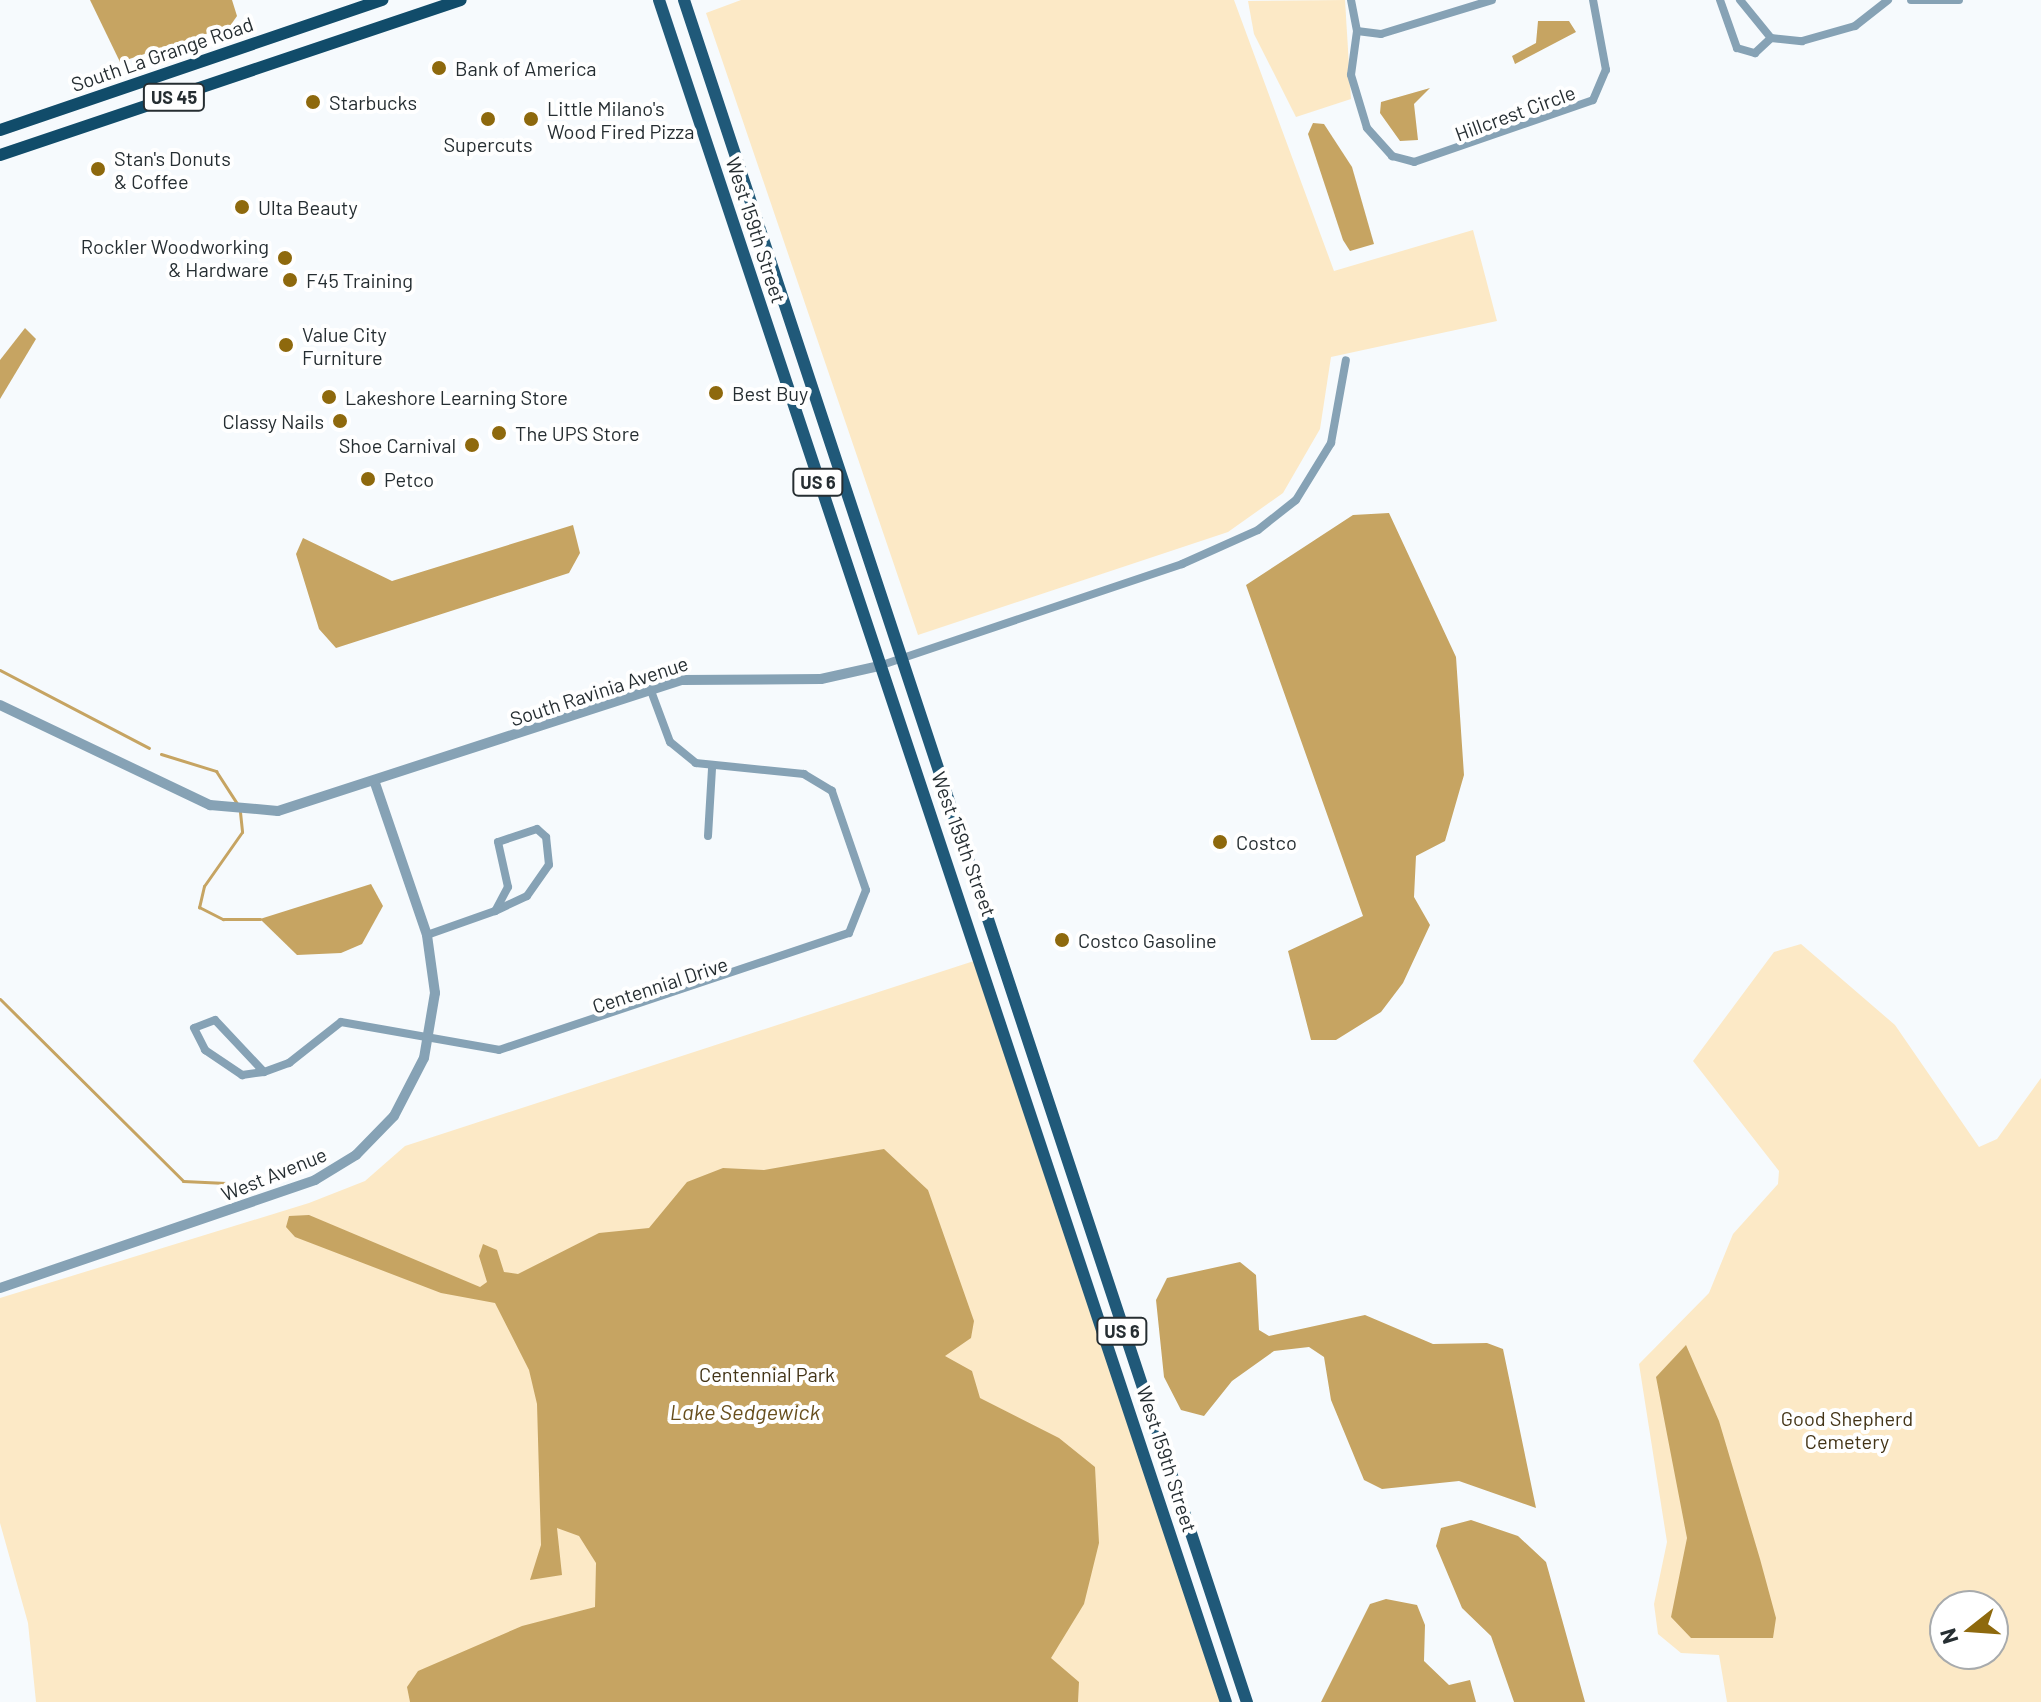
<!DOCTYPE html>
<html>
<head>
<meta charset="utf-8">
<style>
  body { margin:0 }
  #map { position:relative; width:2041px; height:1702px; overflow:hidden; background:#f6fafd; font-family:Barlow,sans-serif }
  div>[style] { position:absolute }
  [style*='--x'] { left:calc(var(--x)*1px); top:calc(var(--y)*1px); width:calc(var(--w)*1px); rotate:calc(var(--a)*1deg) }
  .green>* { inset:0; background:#fce9c6 }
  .water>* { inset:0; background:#c6a462 }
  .stream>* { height:3px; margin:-1.5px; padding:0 1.5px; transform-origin:1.5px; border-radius:1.5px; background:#c6a462 }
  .minor>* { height:8px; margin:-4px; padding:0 4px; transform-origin:4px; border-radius:4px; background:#86a2b5 }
  .tertiary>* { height:10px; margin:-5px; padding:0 5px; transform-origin:5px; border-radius:5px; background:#86a2b5 }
  .primary>* { height:12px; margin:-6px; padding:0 6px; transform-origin:6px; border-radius:6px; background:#205979 }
  .trunk>* { height:12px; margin:-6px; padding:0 6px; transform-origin:6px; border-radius:6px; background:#114c6a }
  .dots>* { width:22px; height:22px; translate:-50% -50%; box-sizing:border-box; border:4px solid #fff; border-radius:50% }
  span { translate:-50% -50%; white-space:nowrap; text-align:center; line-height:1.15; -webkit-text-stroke:8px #fff; paint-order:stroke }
  .shield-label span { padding:2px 6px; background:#fff; border:2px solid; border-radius:6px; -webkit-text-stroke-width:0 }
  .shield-label { font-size:18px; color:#262e32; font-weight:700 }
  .street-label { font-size:20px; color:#262e32 }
  .poi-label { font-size:20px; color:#262e32 }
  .left { translate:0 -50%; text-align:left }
  .right { translate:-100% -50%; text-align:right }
  .park-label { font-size:20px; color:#433417 }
  .water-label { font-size:22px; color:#684f1e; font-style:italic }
  .north { position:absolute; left:1929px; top:1590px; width:80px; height:80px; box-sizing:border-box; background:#fff; border:2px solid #a8abad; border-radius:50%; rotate:253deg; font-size:22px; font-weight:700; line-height:32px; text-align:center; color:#262e32 }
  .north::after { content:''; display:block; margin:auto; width:28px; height:36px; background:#8e690d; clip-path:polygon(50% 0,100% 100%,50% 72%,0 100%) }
</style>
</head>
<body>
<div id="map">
  <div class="green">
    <div style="clip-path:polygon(741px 0,1234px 0,1334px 271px,1473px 230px,1497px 321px,1331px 357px,1320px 429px,1283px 493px,1228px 532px,918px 635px,706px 13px)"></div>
    <div style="clip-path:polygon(1345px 0,1351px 99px,1296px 117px,1254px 34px,1248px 1px)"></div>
    <div style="clip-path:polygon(evenodd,1801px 944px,1895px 1025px,1979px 1147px,1997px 1139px,2041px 1078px,2041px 1702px,1727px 1702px,1719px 1655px,1681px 1653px,1658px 1634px,1654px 1604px,1667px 1542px,1639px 1364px,1709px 1293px,1733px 1234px,1778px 1184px,1779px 1171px,1693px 1061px,1774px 952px,1801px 944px,1945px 1606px,1993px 1606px,1993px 1654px,1945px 1654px,1945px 1606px)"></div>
    <div style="clip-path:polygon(977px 960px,1220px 1702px,36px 1702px,28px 1623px,0 1523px,0 1298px,309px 1203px,365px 1181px,405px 1146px)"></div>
  </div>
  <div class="water">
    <div style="clip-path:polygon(90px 0,232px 0,237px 16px,230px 26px,120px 62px)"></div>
    <div style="clip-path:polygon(1538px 21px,1569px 21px,1576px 32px,1515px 64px,1512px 56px,1536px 43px)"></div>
    <div style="clip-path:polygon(1430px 88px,1414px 104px,1418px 140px,1400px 141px,1380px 113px,1381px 102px)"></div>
    <div style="clip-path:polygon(1313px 123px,1324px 124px,1352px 167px,1374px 244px,1350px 251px,1343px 240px,1308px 134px)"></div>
    <div style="clip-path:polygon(25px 328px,36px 339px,0 399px,0 360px)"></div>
    <div style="clip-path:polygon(1389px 513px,1456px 657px,1464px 775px,1445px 841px,1416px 856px,1414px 897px,1430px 925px,1403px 983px,1381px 1012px,1336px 1040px,1311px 1040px,1288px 951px,1363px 916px,1246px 585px,1353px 515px)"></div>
    <div style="clip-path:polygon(573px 525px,580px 553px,569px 573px,336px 648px,319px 629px,296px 554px,303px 538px,392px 581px)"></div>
    <div style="clip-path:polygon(371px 884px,383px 906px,362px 944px,341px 953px,297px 955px,260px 919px)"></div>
    <div style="clip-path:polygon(884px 1149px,928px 1190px,974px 1321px,971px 1338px,945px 1356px,972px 1371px,980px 1398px,1059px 1438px,1095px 1467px,1099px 1543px,1084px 1604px,1051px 1658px,1079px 1682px,1078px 1702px,410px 1702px,407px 1687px,418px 1671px,522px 1626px,595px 1607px,596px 1563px,579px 1536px,557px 1528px,562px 1575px,530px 1580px,541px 1545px,537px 1404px,529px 1370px,495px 1303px,441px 1293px,295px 1237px,286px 1227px,289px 1216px,309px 1215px,480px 1287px,487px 1282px,479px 1256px,483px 1244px,497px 1250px,504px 1272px,518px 1274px,599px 1233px,649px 1228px,687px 1182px,723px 1168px,764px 1170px)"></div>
    <div style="clip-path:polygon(1240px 1262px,1256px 1275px,1259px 1330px,1269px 1336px,1365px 1315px,1433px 1344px,1487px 1343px,1503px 1349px,1536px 1508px,1459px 1481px,1382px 1489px,1364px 1480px,1331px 1400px,1324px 1357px,1309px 1347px,1274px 1351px,1232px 1381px,1204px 1416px,1181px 1410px,1164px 1377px,1156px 1300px,1167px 1278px)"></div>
    <div style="clip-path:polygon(1686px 1345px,1719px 1421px,1760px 1559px,1776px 1618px,1773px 1638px,1691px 1638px,1671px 1617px,1687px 1538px,1656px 1377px)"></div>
    <div style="clip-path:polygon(1471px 1520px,1518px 1536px,1546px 1562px,1585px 1702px,1514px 1702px,1491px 1636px,1462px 1608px,1436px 1546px,1441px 1528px)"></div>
    <div style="clip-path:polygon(1386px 1599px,1417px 1605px,1425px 1625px,1424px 1661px,1449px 1685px,1470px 1680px,1476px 1702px,1321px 1702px,1370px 1604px)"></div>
  </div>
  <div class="stream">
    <div style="--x:0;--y:670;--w:168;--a:27.6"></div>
    <div style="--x:161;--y:754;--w:58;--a:17.2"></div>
    <div style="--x:216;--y:771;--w:40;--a:57.1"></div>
    <div style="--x:240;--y:812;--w:20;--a:84"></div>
    <div style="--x:242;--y:832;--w:66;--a:125.1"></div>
    <div style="--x:204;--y:886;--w:22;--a:103"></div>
    <div style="--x:199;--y:907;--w:27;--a:27"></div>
    <div style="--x:223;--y:919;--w:37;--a:0"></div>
    <div style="--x:0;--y:999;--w:258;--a:44.8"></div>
    <div style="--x:183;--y:1181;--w:43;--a:2.7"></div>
  </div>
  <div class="minor">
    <div style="--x:1351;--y:0;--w:32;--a:79"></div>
    <div style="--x:1357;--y:31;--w:44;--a:97.8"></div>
    <div style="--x:1351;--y:75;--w:55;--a:73.2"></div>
    <div style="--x:1367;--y:128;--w:38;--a:48"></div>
    <div style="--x:1392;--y:156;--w:23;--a:15"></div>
    <div style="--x:1414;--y:162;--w:189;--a:-19.1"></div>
    <div style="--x:1593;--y:100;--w:33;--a:-67"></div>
    <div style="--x:1606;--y:70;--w:71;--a:-100.5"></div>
    <div style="--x:1720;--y:0;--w:51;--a:70.5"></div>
    <div style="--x:1737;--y:48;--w:19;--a:16"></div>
    <div style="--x:1755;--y:53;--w:22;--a:-43"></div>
    <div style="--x:1740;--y:0;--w:49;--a:50.8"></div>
    <div style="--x:1911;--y:0;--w:48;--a:0"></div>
    <div style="--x:1357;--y:31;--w:24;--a:7"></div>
    <div style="--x:1381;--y:34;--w:116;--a:-17"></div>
    <div style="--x:1771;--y:38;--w:31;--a:6"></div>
    <div style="--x:1802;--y:41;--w:55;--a:-15.8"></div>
    <div style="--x:1855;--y:26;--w:42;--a:-38.2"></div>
    <div style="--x:879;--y:666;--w:320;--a:-18.6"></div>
    <div style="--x:1182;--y:564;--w:83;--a:-24.1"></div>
    <div style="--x:1258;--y:530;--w:48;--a:-38.3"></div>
    <div style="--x:1296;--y:500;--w:67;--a:-58.4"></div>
    <div style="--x:1331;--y:443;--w:84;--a:-79.8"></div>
    <div style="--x:708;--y:836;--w:68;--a:-86.6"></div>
    <div style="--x:427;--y:935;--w:72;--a:-19.4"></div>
    <div style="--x:495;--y:911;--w:35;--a:-25"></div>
    <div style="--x:527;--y:896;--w:38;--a:-55"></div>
    <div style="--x:549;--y:865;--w:28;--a:-96"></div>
    <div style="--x:546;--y:837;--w:12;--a:-138"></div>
    <div style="--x:537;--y:829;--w:41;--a:161.6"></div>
    <div style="--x:498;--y:842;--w:46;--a:77.5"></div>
    <div style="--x:508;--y:887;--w:27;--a:118"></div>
    <div style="--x:264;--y:1072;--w:71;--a:-133.3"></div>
    <div style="--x:215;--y:1020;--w:22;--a:159"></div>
    <div style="--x:194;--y:1028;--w:25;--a:63"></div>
    <div style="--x:205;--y:1050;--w:45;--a:34"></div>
    <div style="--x:242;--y:1075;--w:22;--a:-8"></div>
    <div style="--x:264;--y:1072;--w:27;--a:-20"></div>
    <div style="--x:289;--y:1063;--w:66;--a:-38.3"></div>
    <div style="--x:341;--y:1022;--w:160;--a:10"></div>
    <div style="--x:499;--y:1050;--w:369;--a:-18.5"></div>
    <div style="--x:849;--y:933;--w:46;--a:-68.4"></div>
    <div style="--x:866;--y:890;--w:105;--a:-109"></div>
    <div style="--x:832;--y:791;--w:33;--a:-149"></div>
    <div style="--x:804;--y:774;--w:109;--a:-174.2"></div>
    <div style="--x:696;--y:763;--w:33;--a:-141"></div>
    <div style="--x:670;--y:742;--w:54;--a:-110.4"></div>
  </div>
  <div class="tertiary">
    <div style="--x:0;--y:705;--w:233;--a:25.5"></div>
    <div style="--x:210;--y:805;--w:68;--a:5"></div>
    <div style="--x:278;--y:811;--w:425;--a:-18"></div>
    <div style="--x:682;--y:680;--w:139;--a:-0.4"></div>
    <div style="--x:821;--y:679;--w:59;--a:-12.6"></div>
    <div style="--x:0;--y:1288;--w:333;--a:-18.9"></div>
    <div style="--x:315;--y:1180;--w:48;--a:-31.4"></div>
    <div style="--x:356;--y:1155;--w:54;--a:-45.7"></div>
    <div style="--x:394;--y:1116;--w:65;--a:-62.7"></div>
    <div style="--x:424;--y:1058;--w:66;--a:-80.4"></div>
    <div style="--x:435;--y:993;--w:59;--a:-97.9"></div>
    <div style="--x:427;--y:935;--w:161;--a:-108.9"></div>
  </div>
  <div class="primary">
    <div style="--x:659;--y:0;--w:1794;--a:71.58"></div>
    <div style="--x:684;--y:0;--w:1793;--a:71.7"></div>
  </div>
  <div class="trunk">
    <div style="--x:0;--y:130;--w:404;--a:-18.8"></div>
    <div style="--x:0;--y:155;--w:486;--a:-18.6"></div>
  </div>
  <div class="dots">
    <div style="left:439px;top:68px;background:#8e690d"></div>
    <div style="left:313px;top:102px;background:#8e690d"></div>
    <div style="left:488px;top:119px;background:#8e690d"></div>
    <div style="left:531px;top:119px;background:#8e690d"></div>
    <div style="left:98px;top:169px;background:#8e690d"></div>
    <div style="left:242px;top:207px;background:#8e690d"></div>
    <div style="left:285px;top:258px;background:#8e690d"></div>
    <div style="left:290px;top:280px;background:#8e690d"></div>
    <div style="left:286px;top:345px;background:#8e690d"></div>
    <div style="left:716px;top:393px;background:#8e690d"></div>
    <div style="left:329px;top:397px;background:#8e690d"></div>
    <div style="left:340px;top:421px;background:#8e690d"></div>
    <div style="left:499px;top:433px;background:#8e690d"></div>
    <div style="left:472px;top:445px;background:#8e690d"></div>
    <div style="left:368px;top:479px;background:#8e690d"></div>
    <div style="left:1220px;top:842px;background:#8e690d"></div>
    <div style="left:1062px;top:940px;background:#8e690d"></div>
  </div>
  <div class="shield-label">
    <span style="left:174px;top:97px">US 45</span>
    <span style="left:818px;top:482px">US 6</span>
    <span style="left:1122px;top:1331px">US 6</span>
  </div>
  <div class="street-label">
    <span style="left:162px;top:54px;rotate:-19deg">South La Grange Road</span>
    <span style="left:1515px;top:113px;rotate:-20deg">Hillcrest Circle</span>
    <span style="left:756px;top:230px;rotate:72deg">West 159th Street</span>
    <span style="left:599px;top:691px;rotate:-18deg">South Ravinia Avenue</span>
    <span style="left:964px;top:844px;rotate:70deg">West 159th Street</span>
    <span style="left:660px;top:985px;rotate:-18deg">Centennial Drive</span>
    <span style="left:274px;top:1174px;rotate:-22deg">West Avenue</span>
    <span style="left:1167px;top:1459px;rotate:72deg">West 159th Street</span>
  </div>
  <div class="poi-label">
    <span class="left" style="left:455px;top:68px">Bank of America</span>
    <span class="left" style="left:329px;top:102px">Starbucks</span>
    <span class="left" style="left:547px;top:120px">Little Milano's<br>Wood Fired Pizza</span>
    <span style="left:488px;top:144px">Supercuts</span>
    <span class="left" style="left:114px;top:170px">Stan's Donuts<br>&amp; Coffee</span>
    <span class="left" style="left:258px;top:207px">Ulta Beauty</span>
    <span class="right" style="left:269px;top:258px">Rockler Woodworking<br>&amp; Hardware</span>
    <span class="left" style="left:306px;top:280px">F45 Training</span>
    <span class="left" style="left:302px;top:346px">Value City<br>Furniture</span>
    <span class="left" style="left:732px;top:393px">Best Buy</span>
    <span class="left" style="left:345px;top:397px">Lakeshore Learning Store</span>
    <span class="right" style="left:324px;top:421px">Classy Nails</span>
    <span class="left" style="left:515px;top:433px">The UPS Store</span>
    <span class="right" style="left:456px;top:445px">Shoe Carnival</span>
    <span class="left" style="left:384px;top:479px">Petco</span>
    <span class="left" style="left:1236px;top:842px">Costco</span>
    <span class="left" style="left:1078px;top:940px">Costco Gasoline</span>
  </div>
  <div class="park-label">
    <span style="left:767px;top:1374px">Centennial Park</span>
    <span style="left:1847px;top:1430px">Good Shepherd<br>Cemetery</span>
  </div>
  <div class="water-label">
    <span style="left:745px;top:1412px">Lake Sedgewick</span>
  </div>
  <div class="north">N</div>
</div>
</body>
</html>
